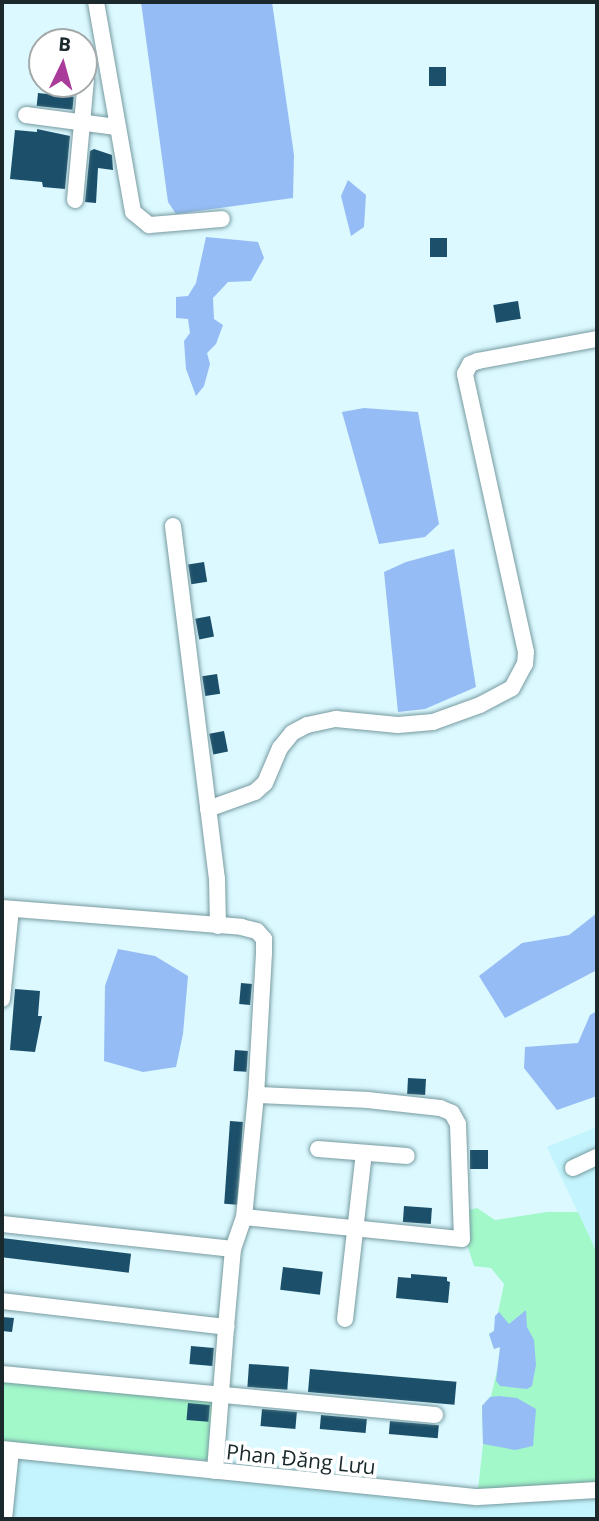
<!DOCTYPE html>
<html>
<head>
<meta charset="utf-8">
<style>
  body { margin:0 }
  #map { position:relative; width:599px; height:1521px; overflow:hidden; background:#dbf9ff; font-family:"Open Sans",sans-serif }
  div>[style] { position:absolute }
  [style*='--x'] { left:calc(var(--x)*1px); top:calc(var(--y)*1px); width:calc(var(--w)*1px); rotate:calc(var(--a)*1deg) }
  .built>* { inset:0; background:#c4f4fd }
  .green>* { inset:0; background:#a2f8c9; transform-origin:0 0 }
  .water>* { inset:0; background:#96bcf5 }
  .building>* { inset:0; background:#1c4f69; transform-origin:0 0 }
  .roads { filter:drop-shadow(0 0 2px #769aa0) drop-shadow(0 0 2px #769aa0) }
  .minor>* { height:16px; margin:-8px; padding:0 8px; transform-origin:8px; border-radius:8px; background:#fff }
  span { translate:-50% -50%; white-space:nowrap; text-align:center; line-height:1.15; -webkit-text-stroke:7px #fff; paint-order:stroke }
  .street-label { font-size:21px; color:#1b292c }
  .frame { position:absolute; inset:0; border:4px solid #1b292c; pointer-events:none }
  .north { position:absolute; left:28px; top:28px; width:70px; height:70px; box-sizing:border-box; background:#fff; border:2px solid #a4a9ab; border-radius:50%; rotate:5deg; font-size:19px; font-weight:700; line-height:28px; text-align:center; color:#1b292c }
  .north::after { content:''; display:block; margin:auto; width:24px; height:32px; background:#a93b9a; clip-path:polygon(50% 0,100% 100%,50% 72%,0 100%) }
</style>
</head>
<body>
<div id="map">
  <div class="built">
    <div style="clip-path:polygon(597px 1127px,597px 1253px,547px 1147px)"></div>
    <div style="clip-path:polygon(2px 1457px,479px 1505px,597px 1498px,597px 1519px,2px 1519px)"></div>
  </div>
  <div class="green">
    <div style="clip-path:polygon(477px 1208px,495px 1220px,547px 1212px,578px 1212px,597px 1253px,597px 1482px,478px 1490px,483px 1444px,482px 1406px,491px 1396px,501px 1354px,500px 1347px,494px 1349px,489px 1334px,494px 1331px,504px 1284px,491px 1268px,474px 1266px,465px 1238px,464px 1211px)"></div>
    <div style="left:2px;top:1377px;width:217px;height:65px;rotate:5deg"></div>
  </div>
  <div class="water">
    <div style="clip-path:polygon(141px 2px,272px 2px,294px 155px,293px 198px,176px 214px,168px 202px)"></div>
    <div style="clip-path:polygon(348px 180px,366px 195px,364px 227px,351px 236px,341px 196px)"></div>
    <div style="clip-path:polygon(206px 237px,258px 242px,264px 258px,251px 281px,228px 282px,213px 298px,214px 319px,223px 325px,216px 344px,207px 353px,210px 364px,204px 386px,196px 396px,186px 369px,184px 341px,190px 333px,188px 319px,176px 318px,176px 297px,188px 296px,196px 283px)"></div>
    <div style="clip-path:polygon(364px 408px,418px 412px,439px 524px,425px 537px,379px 544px,342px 412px)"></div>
    <div style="clip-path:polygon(454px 549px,476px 687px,425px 709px,398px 712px,384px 572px,406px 562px)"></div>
    <div style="clip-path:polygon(597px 913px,597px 970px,505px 1018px,479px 976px,522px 943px,569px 935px)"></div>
    <div style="clip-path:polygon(118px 949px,155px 956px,188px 976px,183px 1034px,176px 1067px,143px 1072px,104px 1061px,105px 986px)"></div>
    <div style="clip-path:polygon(597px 1011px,597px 1096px,557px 1110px,524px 1068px,525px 1047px,578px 1043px,590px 1015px)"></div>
    <div style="clip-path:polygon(526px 1310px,527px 1327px,534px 1340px,536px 1365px,532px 1386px,527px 1389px,500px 1386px,496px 1381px,500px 1347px,494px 1349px,489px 1334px,494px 1331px,495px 1316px,499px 1312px,509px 1324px)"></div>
    <div style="clip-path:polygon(499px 1396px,517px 1398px,536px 1409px,533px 1446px,515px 1450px,483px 1444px,482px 1406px,490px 1397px)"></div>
  </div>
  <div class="building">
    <div style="left:429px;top:67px;width:17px;height:19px"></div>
    <div style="left:38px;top:93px;width:36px;height:13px;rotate:6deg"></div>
    <div style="clip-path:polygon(37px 129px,70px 136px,65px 189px,43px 187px,42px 182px,10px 179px,15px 130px,37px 132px)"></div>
    <div style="clip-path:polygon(94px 149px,112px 155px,113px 170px,98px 168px,96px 203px,85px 202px,90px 151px)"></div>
    <div style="left:447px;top:238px;width:19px;height:17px;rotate:90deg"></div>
    <div style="left:518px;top:301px;width:18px;height:25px;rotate:81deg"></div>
    <div style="left:204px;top:562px;width:20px;height:16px;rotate:81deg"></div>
    <div style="left:210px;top:616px;width:21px;height:15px;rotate:79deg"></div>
    <div style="left:217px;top:674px;width:20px;height:15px;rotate:81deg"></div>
    <div style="left:224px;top:731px;width:21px;height:15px;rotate:79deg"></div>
    <div style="left:241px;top:983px;width:11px;height:21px;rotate:5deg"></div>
    <div style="clip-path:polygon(15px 989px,40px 991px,38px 1016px,42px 1016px,35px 1052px,10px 1050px)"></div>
    <div style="left:235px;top:1050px;width:13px;height:21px;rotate:4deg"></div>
    <div style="left:408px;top:1078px;width:18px;height:16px;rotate:3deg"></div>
    <div style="left:230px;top:1121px;width:13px;height:83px;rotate:4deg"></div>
    <div style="left:470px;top:1150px;width:18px;height:19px"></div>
    <div style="left:404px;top:1206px;width:28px;height:16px;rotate:4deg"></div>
    <div style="left:2px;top:1238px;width:130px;height:19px;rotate:7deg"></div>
    <div style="left:283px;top:1267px;width:40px;height:23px;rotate:7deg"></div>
    <div style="clip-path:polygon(411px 1274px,447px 1277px,447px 1281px,450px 1282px,448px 1303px,396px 1298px,398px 1277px,411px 1278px)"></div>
    <div style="clip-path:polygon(2px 1317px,14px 1318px,12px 1332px,2px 1331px)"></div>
    <div style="left:191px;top:1346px;width:23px;height:18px;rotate:5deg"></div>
    <div style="left:249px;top:1364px;width:40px;height:23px;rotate:4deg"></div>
    <div style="left:310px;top:1369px;width:147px;height:23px;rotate:5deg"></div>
    <div style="left:188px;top:1403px;width:22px;height:17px;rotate:5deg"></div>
    <div style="left:262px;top:1409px;width:35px;height:17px;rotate:5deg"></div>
    <div style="left:321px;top:1415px;width:46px;height:14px;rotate:5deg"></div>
    <div style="left:390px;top:1421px;width:49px;height:13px;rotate:5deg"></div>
  </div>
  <div class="roads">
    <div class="minor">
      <div style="--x:96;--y:2;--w:213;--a:80"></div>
      <div style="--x:133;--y:212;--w:21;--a:39"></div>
      <div style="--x:149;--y:225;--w:73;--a:-4.7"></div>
      <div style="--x:26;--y:115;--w:91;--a:7.6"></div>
      <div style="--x:75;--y:200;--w:122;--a:-84.8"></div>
      <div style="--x:173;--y:526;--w:356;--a:82.9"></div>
      <div style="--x:217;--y:879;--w:47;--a:88.8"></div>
      <div style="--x:208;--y:809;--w:50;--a:-19.9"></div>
      <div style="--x:255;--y:792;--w:13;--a:-42"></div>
      <div style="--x:265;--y:783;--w:38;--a:-67"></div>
      <div style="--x:280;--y:748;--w:19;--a:-51"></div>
      <div style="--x:292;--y:733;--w:17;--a:-28"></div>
      <div style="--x:307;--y:725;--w:30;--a:-12"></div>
      <div style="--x:336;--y:719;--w:62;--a:5.5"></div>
      <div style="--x:398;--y:725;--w:35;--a:-5"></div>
      <div style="--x:433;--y:722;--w:50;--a:-19.9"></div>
      <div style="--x:480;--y:705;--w:36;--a:-28"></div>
      <div style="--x:512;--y:688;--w:27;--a:-62"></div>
      <div style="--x:525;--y:664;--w:12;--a:-85"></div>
      <div style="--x:526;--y:652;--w:285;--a:-102.4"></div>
      <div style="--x:465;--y:374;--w:11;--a:-63"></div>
      <div style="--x:470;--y:364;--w:9;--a:-21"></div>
      <div style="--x:478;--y:361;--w:121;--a:-10.5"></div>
      <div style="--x:2;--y:908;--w:240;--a:4.5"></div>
      <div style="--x:241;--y:927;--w:16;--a:14"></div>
      <div style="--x:257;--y:931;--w:11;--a:49"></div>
      <div style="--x:264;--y:939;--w:14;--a:90"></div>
      <div style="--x:264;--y:953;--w:142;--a:93.2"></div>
      <div style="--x:256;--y:1095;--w:123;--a:95.6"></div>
      <div style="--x:244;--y:1217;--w:34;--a:109"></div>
      <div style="--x:233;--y:1249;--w:232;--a:-173.8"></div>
      <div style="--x:2;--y:999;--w:90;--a:-84.3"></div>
      <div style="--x:318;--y:1149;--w:89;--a:4.5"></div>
      <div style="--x:573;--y:1168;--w:26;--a:-25"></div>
      <div style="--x:244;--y:1217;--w:219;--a:5.8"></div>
      <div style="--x:462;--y:1239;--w:115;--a:-92"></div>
      <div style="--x:458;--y:1124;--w:13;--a:-119"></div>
      <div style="--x:452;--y:1113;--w:13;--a:-157"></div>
      <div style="--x:440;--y:1108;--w:73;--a:-173.7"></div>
      <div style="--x:367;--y:1100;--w:111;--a:-177.4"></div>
      <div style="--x:2;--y:1301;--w:226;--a:6.6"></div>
      <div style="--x:226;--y:1327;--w:78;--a:-84.9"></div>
      <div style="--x:345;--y:1319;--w:167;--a:-83.5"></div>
      <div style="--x:2;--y:1374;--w:435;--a:5.4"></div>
      <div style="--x:2;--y:1449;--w:478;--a:5.8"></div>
      <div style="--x:478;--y:1497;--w:119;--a:-3.4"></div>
      <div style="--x:215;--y:1471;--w:144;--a:-85.6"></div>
      <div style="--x:4;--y:1519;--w:69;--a:-84.2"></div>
    </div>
  </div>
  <div class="street-label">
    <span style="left:301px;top:1459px;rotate:6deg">Phan Đăng Lưu</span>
  </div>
  <div class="frame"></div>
  <div class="north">B</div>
</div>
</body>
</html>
